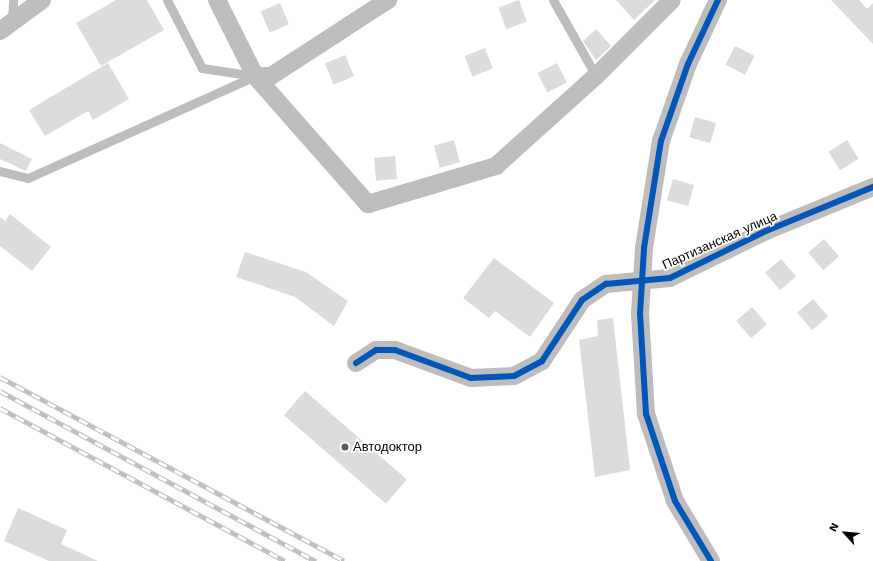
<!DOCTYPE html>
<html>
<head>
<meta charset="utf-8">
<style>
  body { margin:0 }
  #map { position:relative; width:873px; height:561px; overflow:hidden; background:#fff; font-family:"Work Sans",sans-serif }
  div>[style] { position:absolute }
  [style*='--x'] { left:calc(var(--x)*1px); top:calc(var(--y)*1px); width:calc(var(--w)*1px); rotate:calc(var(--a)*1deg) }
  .building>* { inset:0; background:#dcdcdc; transform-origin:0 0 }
  .lane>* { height:9px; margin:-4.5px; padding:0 4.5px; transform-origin:4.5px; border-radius:4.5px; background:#bdbdbd }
  .street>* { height:18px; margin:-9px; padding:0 9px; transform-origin:9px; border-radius:9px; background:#bdbdbd }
  .rail>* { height:4.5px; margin-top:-2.25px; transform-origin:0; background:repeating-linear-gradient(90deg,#fff 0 9px,#bdbdbd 0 18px); box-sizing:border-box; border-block:1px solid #bdbdbd }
  .cycleway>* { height:6px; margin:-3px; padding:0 3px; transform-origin:3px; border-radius:3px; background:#0057b8 }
  .dots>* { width:11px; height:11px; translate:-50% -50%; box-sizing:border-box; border:2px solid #fff; border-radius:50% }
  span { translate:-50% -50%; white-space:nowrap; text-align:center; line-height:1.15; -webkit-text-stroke:3.5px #fff; paint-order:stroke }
  .street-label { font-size:13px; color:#000 }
  .poi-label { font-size:13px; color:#000 }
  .left { translate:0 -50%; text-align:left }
  .north { position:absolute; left:825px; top:513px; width:40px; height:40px; -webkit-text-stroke:3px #fff; paint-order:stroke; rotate:297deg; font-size:11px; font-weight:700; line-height:16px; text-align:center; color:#000 }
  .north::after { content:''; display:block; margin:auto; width:14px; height:18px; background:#000; clip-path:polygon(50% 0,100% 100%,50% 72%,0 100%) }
</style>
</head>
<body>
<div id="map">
  <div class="building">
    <div style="clip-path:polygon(116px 0,147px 0,164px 30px,101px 66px,76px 23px)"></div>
    <div style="left:519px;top:0;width:23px;height:22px;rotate:70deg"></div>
    <div style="clip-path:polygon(616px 0,655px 0,634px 20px)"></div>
    <div style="clip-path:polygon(831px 0,859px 0,867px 9px,873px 3px,873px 44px)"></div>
    <div style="left:280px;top:3px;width:23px;height:21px;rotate:67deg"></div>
    <div style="clip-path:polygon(596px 29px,611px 46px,596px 60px,583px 41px)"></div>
    <div style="left:735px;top:46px;width:22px;height:21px;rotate:27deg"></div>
    <div style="left:485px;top:48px;width:22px;height:22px;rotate:69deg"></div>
    <div style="left:345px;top:55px;width:23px;height:22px;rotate:67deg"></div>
    <div style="clip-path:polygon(108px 63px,129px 99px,93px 120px,88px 111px,45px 136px,29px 110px)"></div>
    <div style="left:557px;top:63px;width:22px;height:22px;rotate:63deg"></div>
    <div style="left:695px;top:117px;width:22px;height:21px;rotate:16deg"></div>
    <div style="left:454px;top:140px;width:23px;height:21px;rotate:75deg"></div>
    <div style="left:847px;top:140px;width:22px;height:22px;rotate:58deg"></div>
    <div style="clip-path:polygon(0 143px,32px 159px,26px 171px,0 159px)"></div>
    <div style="left:395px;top:156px;width:23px;height:21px;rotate:85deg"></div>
    <div style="left:673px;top:179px;width:22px;height:22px;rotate:16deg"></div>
    <div style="clip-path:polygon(10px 214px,51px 247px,32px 271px,0 246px,0 217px,5px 221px)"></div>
    <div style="left:824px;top:239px;width:23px;height:21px;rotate:49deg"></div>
    <div style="clip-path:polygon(245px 252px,306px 272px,348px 301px,334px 326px,295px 297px,236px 277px)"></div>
    <div style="clip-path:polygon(494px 258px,554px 303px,530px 337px,495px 311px,489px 318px,463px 298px)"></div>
    <div style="left:781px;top:259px;width:23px;height:21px;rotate:49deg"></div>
    <div style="left:813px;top:299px;width:23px;height:21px;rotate:49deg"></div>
    <div style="left:752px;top:307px;width:23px;height:21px;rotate:49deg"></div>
    <div style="clip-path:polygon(613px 318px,630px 470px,595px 477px,579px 340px,598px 336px,597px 320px)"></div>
    <div style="left:305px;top:391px;width:135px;height:32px;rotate:41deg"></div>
    <div style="clip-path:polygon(18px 508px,67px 530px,61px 544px,98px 561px,49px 561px,4px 541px)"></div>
  </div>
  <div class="lane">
    <div style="--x:167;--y:0;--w:76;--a:62.8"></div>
    <div style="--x:202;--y:68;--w:54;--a:8.6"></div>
    <div style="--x:553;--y:0;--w:87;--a:60.5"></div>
    <div style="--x:12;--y:22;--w:22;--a:-87"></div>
    <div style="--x:0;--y:171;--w:29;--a:14"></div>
    <div style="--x:28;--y:178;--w:249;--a:-24.2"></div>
  </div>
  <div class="street">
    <div style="--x:217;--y:0;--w:85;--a:63.4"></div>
    <div style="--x:255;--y:76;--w:16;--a:0"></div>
    <div style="--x:271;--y:76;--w:140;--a:-33"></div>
    <div style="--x:0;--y:31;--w:52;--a:-36.4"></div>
    <div style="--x:255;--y:76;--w:171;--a:48.6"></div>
    <div style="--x:368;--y:204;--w:134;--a:-16.5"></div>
    <div style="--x:496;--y:166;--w:135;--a:-42"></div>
    <div style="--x:596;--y:76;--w:107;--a:-45"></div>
    <div style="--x:356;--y:363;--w:24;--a:-33"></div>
    <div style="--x:376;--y:350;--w:19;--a:0"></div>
    <div style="--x:395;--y:350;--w:81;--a:20.2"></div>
    <div style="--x:471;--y:378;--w:43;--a:-2.7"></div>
    <div style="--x:514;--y:376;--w:32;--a:-28"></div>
    <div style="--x:542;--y:361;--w:73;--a:-56.7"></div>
    <div style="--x:582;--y:300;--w:29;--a:-34"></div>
    <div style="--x:606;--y:284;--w:64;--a:-5.4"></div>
    <div style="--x:670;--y:278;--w:107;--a:-26.1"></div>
    <div style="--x:766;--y:231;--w:116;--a:-22.4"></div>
    <div style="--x:711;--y:561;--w:70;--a:-121"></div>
    <div style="--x:675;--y:501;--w:92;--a:-108.4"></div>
    <div style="--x:646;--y:414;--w:100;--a:-93.4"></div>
    <div style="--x:640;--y:314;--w:66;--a:-86.5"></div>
    <div style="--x:644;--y:248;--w:108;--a:-81"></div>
    <div style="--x:661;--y:141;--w:82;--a:-70.7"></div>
    <div style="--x:688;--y:64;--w:71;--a:-64.9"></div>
  </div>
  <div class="rail">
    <div style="--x:0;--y:377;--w:390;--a:28.1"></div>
    <div style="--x:0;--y:391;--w:359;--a:28.3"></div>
    <div style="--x:0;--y:408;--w:323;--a:28.2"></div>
  </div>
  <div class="cycleway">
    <div style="--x:356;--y:363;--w:24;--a:-33"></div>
    <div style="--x:376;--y:350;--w:19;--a:0"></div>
    <div style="--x:395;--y:350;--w:81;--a:20.2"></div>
    <div style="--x:471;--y:378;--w:43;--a:-2.7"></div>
    <div style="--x:514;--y:376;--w:32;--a:-28"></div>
    <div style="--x:542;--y:361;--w:73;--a:-56.7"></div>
    <div style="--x:582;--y:300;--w:29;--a:-34"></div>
    <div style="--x:606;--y:284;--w:64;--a:-5.4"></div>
    <div style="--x:670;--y:278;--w:107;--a:-26.1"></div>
    <div style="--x:766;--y:231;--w:116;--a:-22.4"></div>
    <div style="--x:711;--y:561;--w:70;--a:-121"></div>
    <div style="--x:675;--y:501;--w:92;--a:-108.4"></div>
    <div style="--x:646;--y:414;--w:100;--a:-93.4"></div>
    <div style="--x:640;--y:314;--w:66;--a:-86.5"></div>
    <div style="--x:644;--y:248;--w:108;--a:-81"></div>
    <div style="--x:661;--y:141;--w:82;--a:-70.7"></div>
    <div style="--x:688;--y:64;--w:71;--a:-64.9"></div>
  </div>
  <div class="dots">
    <div style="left:345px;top:447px;background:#595959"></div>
  </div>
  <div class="street-label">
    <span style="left:720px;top:241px;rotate:-24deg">Партизанская улица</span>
  </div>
  <div class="poi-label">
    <span class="left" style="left:353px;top:447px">Автодоктор</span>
  </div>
  <div class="north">N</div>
</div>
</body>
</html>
